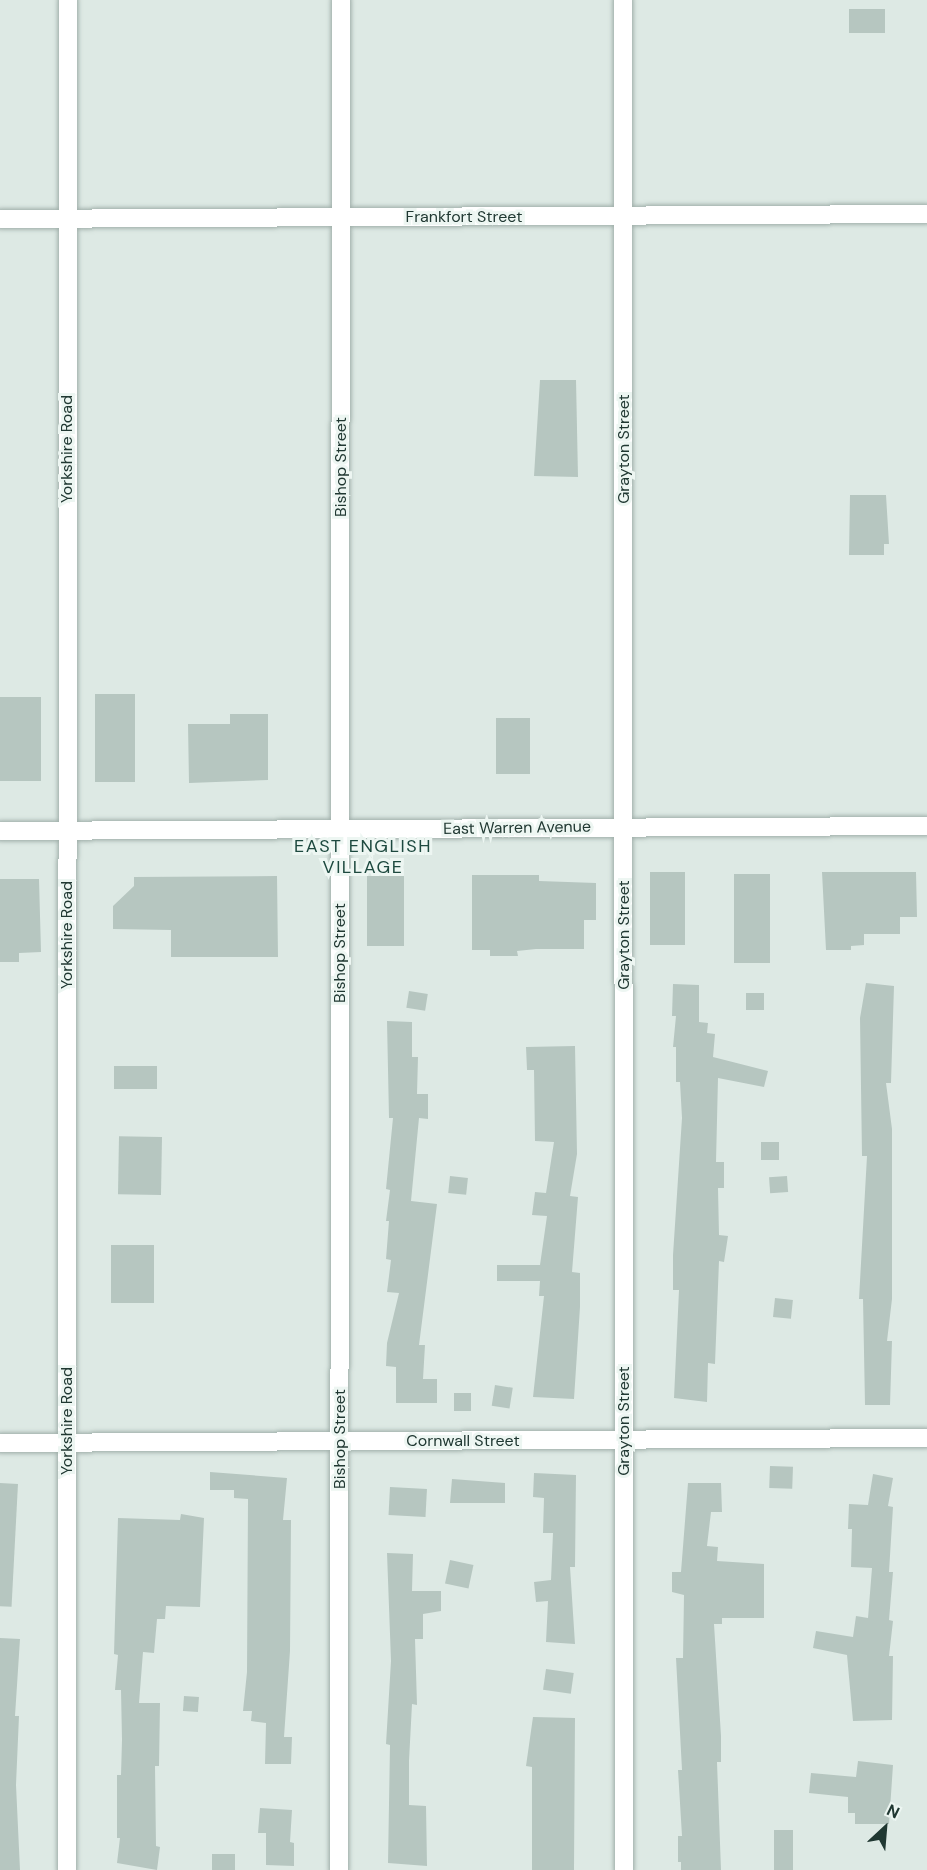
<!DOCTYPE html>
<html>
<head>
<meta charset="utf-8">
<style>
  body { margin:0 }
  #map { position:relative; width:927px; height:1870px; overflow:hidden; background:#dde9e4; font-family:"DM Sans",sans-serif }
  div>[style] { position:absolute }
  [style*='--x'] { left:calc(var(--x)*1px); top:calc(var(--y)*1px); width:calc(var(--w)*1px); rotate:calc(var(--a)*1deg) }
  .building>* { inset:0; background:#b6c6c0; transform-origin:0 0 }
  .roads { filter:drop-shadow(0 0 2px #a1b0ab) drop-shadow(0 0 2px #a1b0ab) }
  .street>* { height:18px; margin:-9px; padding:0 9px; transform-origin:9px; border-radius:9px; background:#fff }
  .secondary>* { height:18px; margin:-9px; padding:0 9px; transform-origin:9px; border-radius:9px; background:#fff }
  span { translate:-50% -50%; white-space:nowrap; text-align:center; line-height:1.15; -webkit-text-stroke:6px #edf6f2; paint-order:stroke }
  .street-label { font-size:16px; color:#203832 }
  .neighbourhood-label { font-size:18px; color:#1d493f; letter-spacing:1.5px }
  .north { position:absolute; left:855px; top:1798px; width:60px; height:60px; -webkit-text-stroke:4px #edf6f2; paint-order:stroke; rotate:26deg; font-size:16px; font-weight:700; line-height:24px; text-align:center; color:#203832 }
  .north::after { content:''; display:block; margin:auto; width:21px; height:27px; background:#203832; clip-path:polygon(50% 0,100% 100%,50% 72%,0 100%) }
</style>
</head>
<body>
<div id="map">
  <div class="building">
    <div style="left:849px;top:9px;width:36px;height:24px"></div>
    <div style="clip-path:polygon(540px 380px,576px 380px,578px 477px,534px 476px)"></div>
    <div style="clip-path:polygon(850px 495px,886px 495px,889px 544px,884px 544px,884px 555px,849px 555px)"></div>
    <div style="left:95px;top:694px;width:40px;height:88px"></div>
    <div style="left:0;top:697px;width:41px;height:84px"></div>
    <div style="clip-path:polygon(230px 714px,268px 714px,268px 780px,189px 783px,188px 724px,230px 724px)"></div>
    <div style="left:496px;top:718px;width:34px;height:56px"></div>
    <div style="left:650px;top:872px;width:35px;height:73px"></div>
    <div style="clip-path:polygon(822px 872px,916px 872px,917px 917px,900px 917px,900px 934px,864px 934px,864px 945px,851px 946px,851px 950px,826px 950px)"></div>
    <div style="left:734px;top:874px;width:36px;height:89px"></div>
    <div style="clip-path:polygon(472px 875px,539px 875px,539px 881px,596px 883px,596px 920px,584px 920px,584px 949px,536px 949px,517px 951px,518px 956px,490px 956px,490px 950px,472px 950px)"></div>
    <div style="clip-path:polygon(277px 876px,278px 957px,171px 957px,171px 930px,113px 929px,113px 906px,134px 886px,134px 877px)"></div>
    <div style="left:367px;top:876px;width:37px;height:70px"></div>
    <div style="clip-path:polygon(0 879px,39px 879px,41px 952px,19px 953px,19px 962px,0 962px)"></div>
    <div style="clip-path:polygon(866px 983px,894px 986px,891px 1083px,886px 1083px,892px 1129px,892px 1299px,887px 1341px,892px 1341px,890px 1405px,865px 1405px,863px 1299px,859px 1299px,867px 1156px,862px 1156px,860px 1018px)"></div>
    <div style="clip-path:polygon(673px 984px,699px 985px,699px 1022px,708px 1023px,707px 1033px,715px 1034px,713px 1057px,768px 1071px,764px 1087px,718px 1078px,716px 1162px,724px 1162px,724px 1188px,718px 1188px,719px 1235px,728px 1236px,724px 1262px,719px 1261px,715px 1364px,708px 1363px,707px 1402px,674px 1398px,679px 1290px,673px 1290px,673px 1255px,682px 1118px,680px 1082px,676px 1082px,676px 1047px,673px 1047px,676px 1016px,672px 1016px)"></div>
    <div style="left:409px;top:991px;width:19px;height:17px;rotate:9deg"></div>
    <div style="left:746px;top:993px;width:18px;height:17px"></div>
    <div style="clip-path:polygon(387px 1021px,412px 1022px,412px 1057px,418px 1057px,417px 1094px,428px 1094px,428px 1119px,419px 1118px,411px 1201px,437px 1204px,419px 1345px,425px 1345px,423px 1379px,437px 1379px,437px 1403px,396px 1403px,396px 1367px,386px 1366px,387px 1343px,399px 1293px,387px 1292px,391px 1260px,386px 1259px,389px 1221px,386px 1221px,390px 1190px,386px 1189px,393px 1118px,389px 1118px)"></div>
    <div style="clip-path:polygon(575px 1046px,577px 1154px,570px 1196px,578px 1197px,572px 1272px,580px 1273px,580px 1307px,574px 1399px,533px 1397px,544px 1296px,539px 1296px,540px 1281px,497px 1281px,497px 1265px,540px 1265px,547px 1216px,532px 1215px,535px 1192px,546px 1193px,554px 1142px,535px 1141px,534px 1070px,527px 1070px,526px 1047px)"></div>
    <div style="left:114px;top:1066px;width:43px;height:23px"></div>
    <div style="left:162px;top:1137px;width:58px;height:43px;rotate:91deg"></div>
    <div style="left:779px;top:1142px;width:18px;height:18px;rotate:90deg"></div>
    <div style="left:450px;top:1176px;width:18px;height:17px;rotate:6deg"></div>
    <div style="left:787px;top:1176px;width:16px;height:18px;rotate:86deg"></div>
    <div style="left:111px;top:1245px;width:43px;height:58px"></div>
    <div style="left:775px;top:1298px;width:18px;height:19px;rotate:6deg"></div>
    <div style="left:495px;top:1385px;width:18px;height:21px;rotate:9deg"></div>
    <div style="left:454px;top:1393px;width:17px;height:18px"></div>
    <div style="left:770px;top:1466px;width:23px;height:22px;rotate:2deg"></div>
    <div style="clip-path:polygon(210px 1472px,287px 1478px,283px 1520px,291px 1520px,290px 1651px,284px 1737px,292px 1737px,291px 1764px,265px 1764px,266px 1723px,251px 1721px,252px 1711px,243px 1711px,247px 1672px,248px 1499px,234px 1498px,234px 1490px,210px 1490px)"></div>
    <div style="clip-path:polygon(534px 1473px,576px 1475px,575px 1567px,570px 1567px,575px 1644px,546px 1642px,548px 1601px,536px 1602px,534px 1582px,551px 1580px,553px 1533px,543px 1533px,544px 1498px,533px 1497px)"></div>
    <div style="clip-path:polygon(873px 1474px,893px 1478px,888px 1506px,893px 1507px,889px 1572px,893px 1572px,889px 1620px,893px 1621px,889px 1656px,893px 1656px,892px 1720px,853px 1721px,847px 1655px,813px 1648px,816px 1631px,853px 1637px,856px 1616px,868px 1618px,872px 1568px,851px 1567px,852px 1529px,848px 1529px,849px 1504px,868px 1505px)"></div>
    <div style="clip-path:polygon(452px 1479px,505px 1483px,505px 1503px,450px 1503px)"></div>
    <div style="left:0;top:1483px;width:18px;height:123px;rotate:3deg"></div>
    <div style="clip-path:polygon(688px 1483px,721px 1483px,722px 1512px,711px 1512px,707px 1546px,718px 1547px,717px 1561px,764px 1564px,764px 1618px,722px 1618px,722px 1624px,714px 1624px,721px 1736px,721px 1762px,717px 1762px,721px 1870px,681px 1870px,681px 1862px,678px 1862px,678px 1836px,682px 1836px,678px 1770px,682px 1770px,676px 1658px,683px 1658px,684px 1595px,672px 1592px,672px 1572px,681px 1572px)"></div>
    <div style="left:390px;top:1487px;width:37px;height:28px;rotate:3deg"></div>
    <div style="clip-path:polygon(181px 1514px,204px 1518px,200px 1607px,166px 1606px,165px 1619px,157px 1619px,154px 1653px,143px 1652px,139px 1703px,160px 1703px,159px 1766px,155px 1766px,156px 1846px,160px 1847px,157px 1870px,117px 1863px,120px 1838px,117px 1838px,117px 1775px,121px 1775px,122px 1740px,121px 1690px,115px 1690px,118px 1655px,114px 1654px,118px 1518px,180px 1520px)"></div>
    <div style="clip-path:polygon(387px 1553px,413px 1554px,412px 1591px,441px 1591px,441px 1611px,423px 1614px,423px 1639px,415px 1639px,417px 1705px,412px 1704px,409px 1761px,409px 1805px,426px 1806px,427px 1866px,388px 1863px,390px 1745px,386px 1744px,391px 1661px)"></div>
    <div style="left:450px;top:1560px;width:24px;height:24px;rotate:12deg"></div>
    <div style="clip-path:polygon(0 1638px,20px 1639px,15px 1716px,19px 1716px,16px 1785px,20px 1870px,0 1870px)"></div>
    <div style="left:546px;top:1669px;width:28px;height:21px;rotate:8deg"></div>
    <div style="left:184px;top:1696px;width:15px;height:15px;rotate:4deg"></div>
    <div style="clip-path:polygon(533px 1717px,575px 1718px,574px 1870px,532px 1870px,532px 1767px,526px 1766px)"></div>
    <div style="clip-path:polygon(858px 1761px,893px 1765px,889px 1824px,855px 1824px,855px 1813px,848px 1813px,848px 1797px,809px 1793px,811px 1773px,856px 1777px)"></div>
    <div style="clip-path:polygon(260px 1808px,292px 1810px,290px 1842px,294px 1843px,294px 1866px,266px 1865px,266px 1833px,258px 1833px)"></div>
    <div style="left:774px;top:1830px;width:19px;height:40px"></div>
    <div style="left:212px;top:1854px;width:23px;height:16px"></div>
  </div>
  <div class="roads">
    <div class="street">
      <div style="--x:623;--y:0;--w:1870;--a:89.97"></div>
      <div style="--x:0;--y:219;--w:927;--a:-0.31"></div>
      <div style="--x:0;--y:1443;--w:927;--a:-0.31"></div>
      <div style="--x:67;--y:1870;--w:1870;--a:-89.97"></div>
      <div style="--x:339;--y:1870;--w:1870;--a:-89.94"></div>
    </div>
    <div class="secondary">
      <div style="--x:0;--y:831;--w:927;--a:-0.31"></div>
    </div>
  </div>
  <div class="street-label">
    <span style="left:464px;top:217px">Frankfort Street</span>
    <span style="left:67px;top:449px;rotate:-90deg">Yorkshire Road</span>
    <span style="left:624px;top:449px;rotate:-90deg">Grayton Street</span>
    <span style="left:341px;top:467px;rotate:-90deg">Bishop Street</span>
    <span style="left:517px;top:828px;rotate:-1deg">East Warren Avenue</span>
    <span style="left:67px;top:935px;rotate:-90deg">Yorkshire Road</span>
    <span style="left:624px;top:935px;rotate:-90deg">Grayton Street</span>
    <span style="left:340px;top:953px;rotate:-90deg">Bishop Street</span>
    <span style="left:67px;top:1421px;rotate:-90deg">Yorkshire Road</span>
    <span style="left:624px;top:1421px;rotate:-90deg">Grayton Street</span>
    <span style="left:340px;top:1439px;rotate:-90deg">Bishop Street</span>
    <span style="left:463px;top:1441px">Cornwall Street</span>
  </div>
  <div class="neighbourhood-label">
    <span style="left:363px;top:857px">EAST ENGLISH<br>VILLAGE</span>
  </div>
  <div class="north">N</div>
</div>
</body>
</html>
